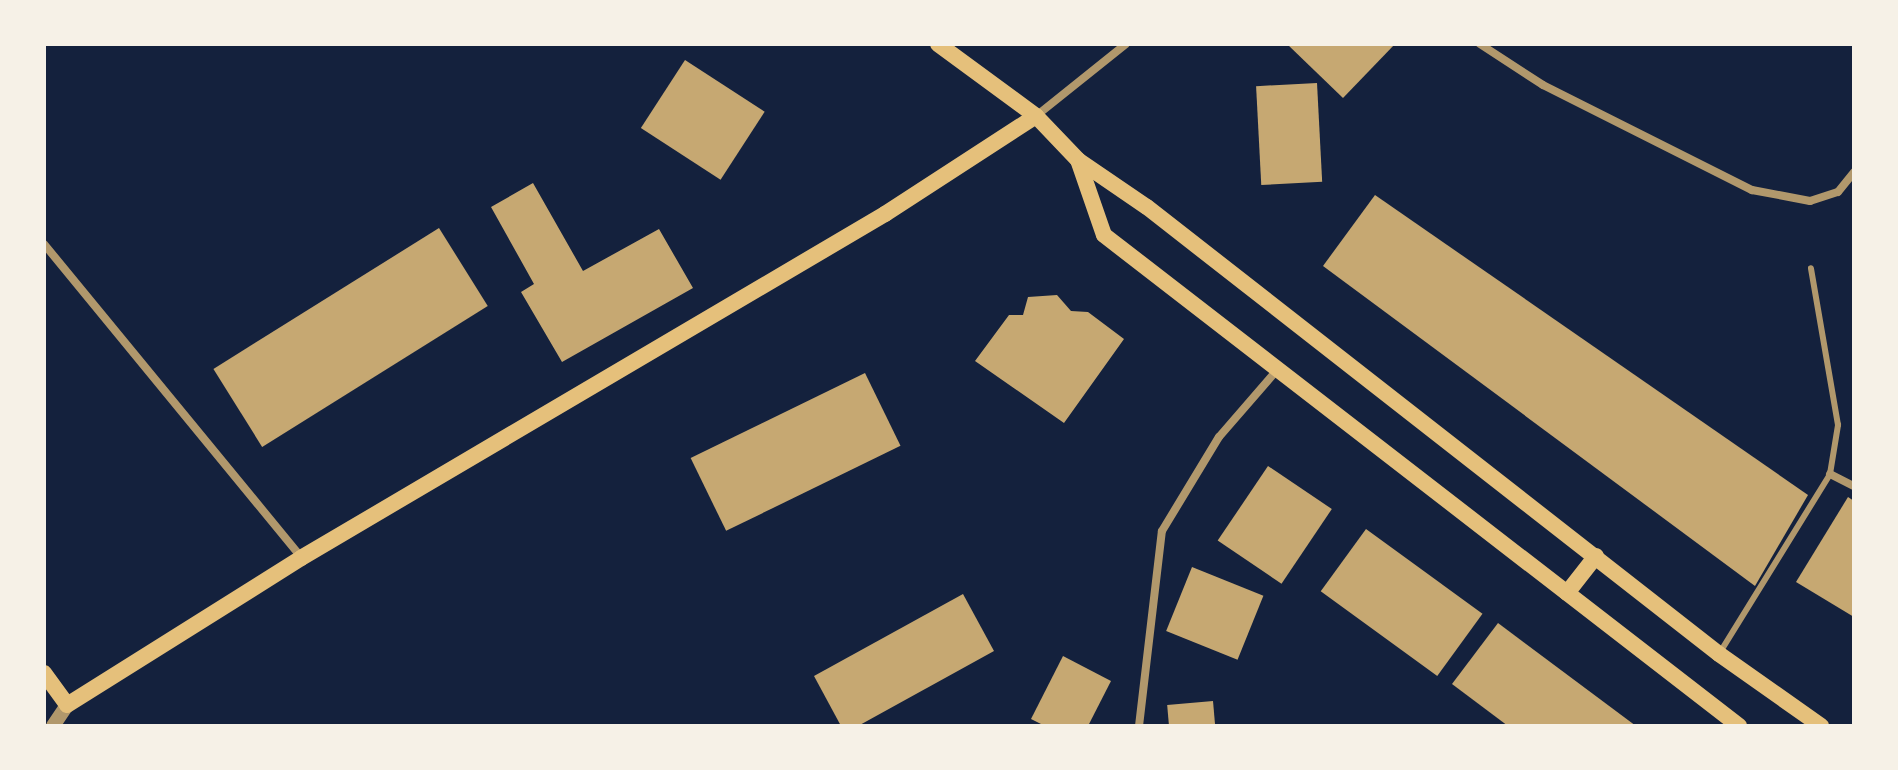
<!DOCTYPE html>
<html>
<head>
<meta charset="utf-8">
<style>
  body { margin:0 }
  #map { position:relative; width:1898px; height:770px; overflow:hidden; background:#14213d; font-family:Barlow,sans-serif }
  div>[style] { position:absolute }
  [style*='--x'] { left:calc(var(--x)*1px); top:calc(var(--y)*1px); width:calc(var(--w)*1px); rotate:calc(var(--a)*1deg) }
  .building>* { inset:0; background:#c6a872; transform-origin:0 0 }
  .service>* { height:6px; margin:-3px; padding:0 3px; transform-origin:3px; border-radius:3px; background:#b1986c }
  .minor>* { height:8px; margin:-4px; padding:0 4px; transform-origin:4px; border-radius:4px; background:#b1986c }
  .tertiary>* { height:14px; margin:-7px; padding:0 7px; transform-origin:7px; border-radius:7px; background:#b1986c }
  .secondary>* { height:16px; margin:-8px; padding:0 8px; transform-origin:8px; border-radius:8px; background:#e5c07b }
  span { translate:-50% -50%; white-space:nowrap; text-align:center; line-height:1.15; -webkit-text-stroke:6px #f6f1e7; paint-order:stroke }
  .frame { position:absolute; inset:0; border:46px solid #f6f1e7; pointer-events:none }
</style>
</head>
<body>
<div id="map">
  <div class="building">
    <div style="clip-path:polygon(1287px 44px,1395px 44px,1343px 98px)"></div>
    <div style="left:685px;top:60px;width:95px;height:81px;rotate:33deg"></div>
    <div style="left:1317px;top:83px;width:99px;height:61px;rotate:87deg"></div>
    <div style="clip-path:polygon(533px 183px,583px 271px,659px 229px,693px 288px,562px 362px,521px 292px,534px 284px,491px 207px)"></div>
    <div style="clip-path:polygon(1375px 195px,1808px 495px,1755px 586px,1323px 266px)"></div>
    <div style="left:439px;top:228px;width:92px;height:266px;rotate:58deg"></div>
    <div style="clip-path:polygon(1057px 295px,1071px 311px,1088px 312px,1124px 339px,1064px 423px,975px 361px,1009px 315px,1023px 315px,1028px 297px)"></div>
    <div style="left:865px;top:373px;width:81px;height:194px;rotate:64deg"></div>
    <div style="left:1268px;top:466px;width:77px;height:90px;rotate:34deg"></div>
    <div style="clip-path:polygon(1848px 497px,1854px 501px,1854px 617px,1796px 582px)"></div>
    <div style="left:1366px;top:529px;width:144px;height:77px;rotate:36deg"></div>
    <div style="left:1192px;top:567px;width:77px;height:69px;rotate:22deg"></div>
    <div style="clip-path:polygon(963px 594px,994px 651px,858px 726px,841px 726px,814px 676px)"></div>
    <div style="clip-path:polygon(1498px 623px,1636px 726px,1508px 726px,1452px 684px)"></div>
    <div style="clip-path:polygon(1063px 656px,1111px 681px,1088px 726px,1045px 726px,1031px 719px)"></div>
    <div style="left:1213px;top:701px;width:25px;height:46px;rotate:85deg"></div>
  </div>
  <div class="service">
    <div style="--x:1719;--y:654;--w:211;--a:-58.3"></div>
    <div style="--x:1830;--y:474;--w:50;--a:-80.7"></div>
    <div style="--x:1838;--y:425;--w:159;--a:-99.8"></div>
  </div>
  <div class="minor">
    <div style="--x:1480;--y:44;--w:75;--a:33.1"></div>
    <div style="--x:1543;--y:85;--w:234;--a:26.7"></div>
    <div style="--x:1752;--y:190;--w:59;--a:10.7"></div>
    <div style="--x:1810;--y:201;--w:29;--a:-18"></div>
    <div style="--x:1838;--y:192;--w:26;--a:-51"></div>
    <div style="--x:1036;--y:116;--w:115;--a:-38.7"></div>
    <div style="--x:44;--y:244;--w:405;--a:50.6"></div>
    <div style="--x:1830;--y:474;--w:27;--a:27"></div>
    <div style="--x:1139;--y:726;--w:196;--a:-83.3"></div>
    <div style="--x:1162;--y:531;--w:110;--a:-58.8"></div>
    <div style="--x:1219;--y:437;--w:89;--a:-49.1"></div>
  </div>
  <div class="tertiary">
    <div style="--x:53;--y:726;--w:25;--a:-56"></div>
  </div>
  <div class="secondary">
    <div style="--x:938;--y:44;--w:122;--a:36.3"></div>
    <div style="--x:1036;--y:116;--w:61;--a:46.3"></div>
    <div style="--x:1078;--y:160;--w:83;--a:34.3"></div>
    <div style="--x:1147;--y:207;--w:726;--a:38.01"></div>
    <div style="--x:1719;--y:654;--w:125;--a:35.2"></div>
    <div style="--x:1078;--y:160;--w:79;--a:70.9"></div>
    <div style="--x:1104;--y:235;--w:803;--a:37.71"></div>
    <div style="--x:1567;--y:593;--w:47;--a:-51.9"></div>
    <div style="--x:44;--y:673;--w:39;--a:54"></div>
    <div style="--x:67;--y:705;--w:276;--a:-32.1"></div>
    <div style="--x:301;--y:558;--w:678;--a:-30.5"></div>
    <div style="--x:885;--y:214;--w:180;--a:-33"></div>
  </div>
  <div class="frame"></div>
</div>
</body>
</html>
